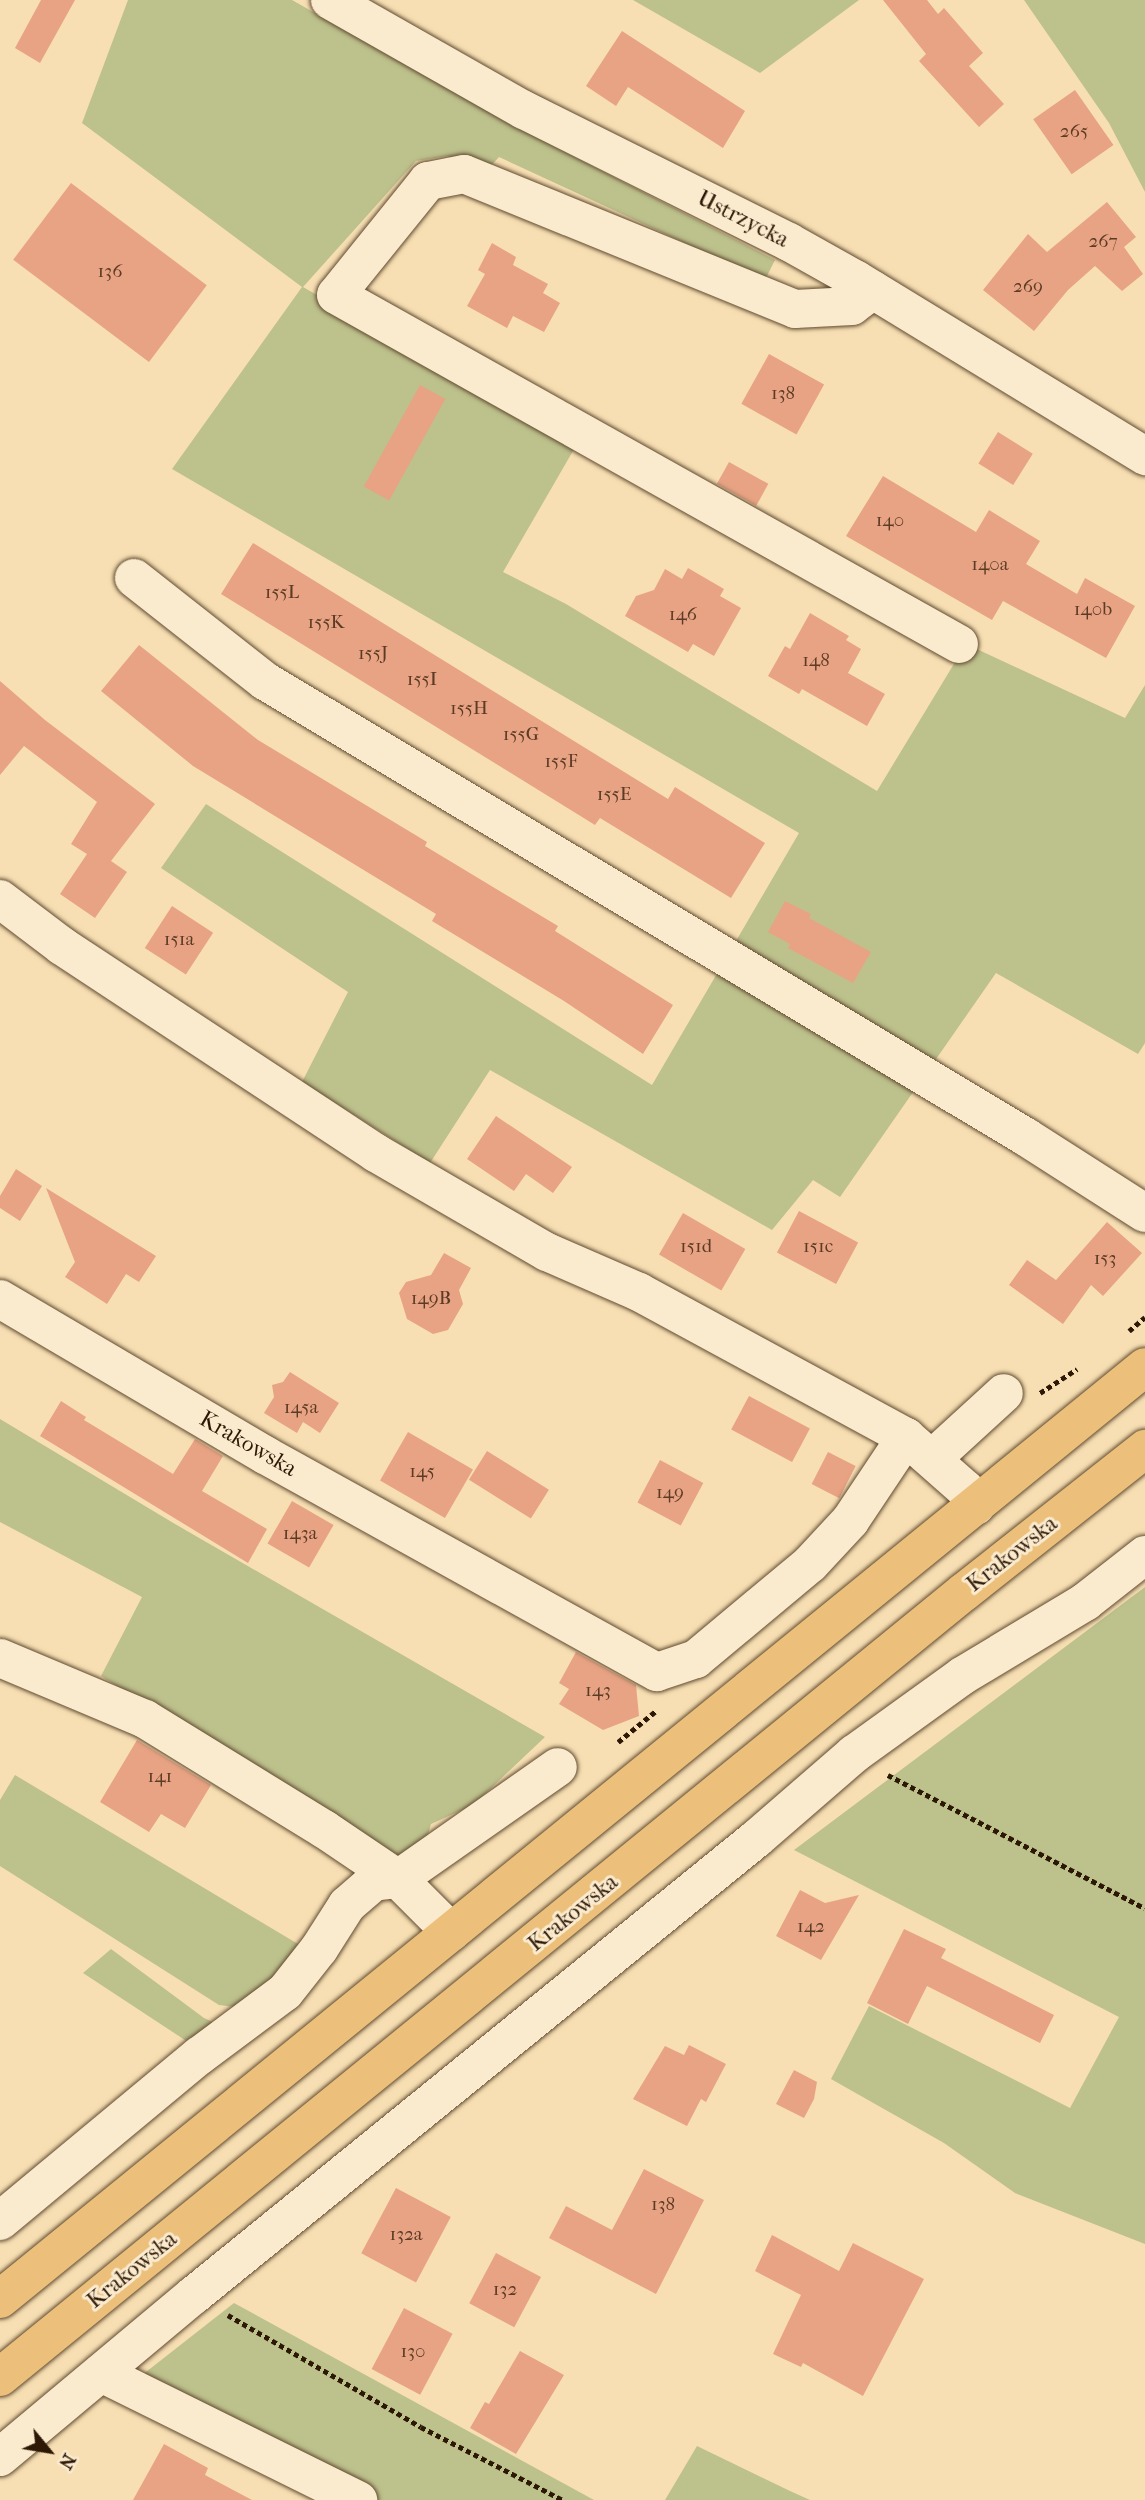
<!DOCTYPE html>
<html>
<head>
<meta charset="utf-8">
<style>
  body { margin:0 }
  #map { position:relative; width:1145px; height:2500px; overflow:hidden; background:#f7dfb3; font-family:"IM FELL French Canon",serif }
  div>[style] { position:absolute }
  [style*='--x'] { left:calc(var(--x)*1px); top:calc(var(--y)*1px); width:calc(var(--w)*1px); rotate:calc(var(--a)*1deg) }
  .green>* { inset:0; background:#bdc18c }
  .building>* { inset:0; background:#e8a384; transform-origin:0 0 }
  .path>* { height:4.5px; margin-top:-2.25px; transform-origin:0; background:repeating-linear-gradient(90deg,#2d1805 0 5px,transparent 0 8.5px) }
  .roads { filter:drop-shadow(0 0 2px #604a30) drop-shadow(0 0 2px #604a30) }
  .minor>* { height:38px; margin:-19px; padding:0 19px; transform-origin:19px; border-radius:19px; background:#faeace }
  .major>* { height:38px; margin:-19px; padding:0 19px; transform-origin:19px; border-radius:19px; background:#ecc07a }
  span { translate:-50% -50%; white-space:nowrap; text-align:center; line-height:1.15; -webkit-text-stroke:6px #faeace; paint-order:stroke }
  .number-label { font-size:19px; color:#5c3b25 }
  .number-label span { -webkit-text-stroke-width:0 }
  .street-label { font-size:23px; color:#2d1805 }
  .north { position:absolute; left:14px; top:2416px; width:70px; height:70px; -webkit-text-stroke:5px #faeace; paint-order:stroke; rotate:120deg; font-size:19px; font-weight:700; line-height:28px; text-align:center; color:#2d1805 }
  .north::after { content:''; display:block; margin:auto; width:24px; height:32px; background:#2d1805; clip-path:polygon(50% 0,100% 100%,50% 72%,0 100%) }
</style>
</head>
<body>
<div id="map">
  <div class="green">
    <div style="clip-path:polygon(128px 0,292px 0,518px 128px,775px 260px,765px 280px,499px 157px,488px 169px,447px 156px,416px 161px,303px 287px,577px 444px,503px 572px,566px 604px,877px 791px,966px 644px,1125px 718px,1145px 685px,1145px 1043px,1138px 1054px,996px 973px,840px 1197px,813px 1180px,772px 1230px,490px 1070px,430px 1163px,302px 1082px,348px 992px,161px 868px,206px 804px,652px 1085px,799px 833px,172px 469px,302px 287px,82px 123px)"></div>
    <div style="clip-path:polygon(633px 0,859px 0,760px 73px)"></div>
    <div style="clip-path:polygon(1024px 0,1145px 0,1145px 192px,1109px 123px)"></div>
    <div style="clip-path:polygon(0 1419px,175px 1524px,545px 1737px,473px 1805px,431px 1824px,427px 1838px,410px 1853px,391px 1856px,101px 1676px,142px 1597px,0 1522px)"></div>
    <div style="clip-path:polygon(1145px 1587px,1145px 2244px,1015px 2193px,944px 2143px,831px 2079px,869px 2006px,1070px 2108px,1119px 2017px,794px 1850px)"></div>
    <div style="clip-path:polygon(15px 1775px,303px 1947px,243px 2008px,219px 2005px,0 1866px,0 1800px)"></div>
    <div style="clip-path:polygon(111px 1949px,204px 2018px,219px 2025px,194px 2046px,83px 1973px)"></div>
    <div style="clip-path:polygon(234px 2303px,594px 2500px,379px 2500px,137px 2379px)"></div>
    <div style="clip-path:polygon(697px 2446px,790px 2491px,810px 2500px,665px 2500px)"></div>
  </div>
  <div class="building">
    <div style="clip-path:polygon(41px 0,75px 0,40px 63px,15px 48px)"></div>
    <div style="clip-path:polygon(883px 0,927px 0,938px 14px,944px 8px,983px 53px,969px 66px,1004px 104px,979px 127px,919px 61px,926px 54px)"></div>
    <div style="clip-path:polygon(622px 31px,745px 111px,723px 148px,628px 87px,616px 106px,586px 86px)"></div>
    <div style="left:1075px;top:90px;width:67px;height:51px;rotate:55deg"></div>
    <div style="left:71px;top:183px;width:170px;height:96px;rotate:37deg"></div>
    <div style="clip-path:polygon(1107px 202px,1136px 237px,1124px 247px,1143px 274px,1122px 291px,1095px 266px,1068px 290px,1034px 331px,983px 290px,1028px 234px,1047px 252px)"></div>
    <div style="clip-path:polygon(492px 243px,516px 257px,513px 265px,548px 284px,543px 293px,560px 303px,544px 332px,513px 316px,507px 328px,467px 306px,485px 274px,478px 270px)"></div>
    <div style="left:769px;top:354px;width:63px;height:57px;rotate:29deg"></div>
    <div style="left:420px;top:385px;width:29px;height:116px;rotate:29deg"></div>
    <div style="left:998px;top:432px;width:41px;height:37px;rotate:32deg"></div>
    <div style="left:729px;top:462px;width:45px;height:25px;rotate:29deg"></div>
    <div style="clip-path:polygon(883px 476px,976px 532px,989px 510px,1040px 541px,1026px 564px,1077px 594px,1085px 578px,1135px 606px,1106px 658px,1003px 601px,992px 620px,846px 536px)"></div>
    <div style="clip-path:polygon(253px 543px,668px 799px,675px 787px,765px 843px,731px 898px,600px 818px,595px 825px,221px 594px)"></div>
    <div style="clip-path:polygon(688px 568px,724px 589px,720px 596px,741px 608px,714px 656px,693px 644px,688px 652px,625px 616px,636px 596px,654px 590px,665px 569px,682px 579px)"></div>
    <div style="clip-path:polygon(810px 613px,849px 636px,846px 640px,861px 649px,848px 673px,885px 694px,867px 726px,802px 689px,799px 694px,768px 676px,785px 646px,790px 649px)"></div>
    <div style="clip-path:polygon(139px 645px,258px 740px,427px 842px,425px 846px,558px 926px,555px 931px,673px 1005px,643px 1054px,564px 1001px,432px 921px,436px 914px,193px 766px,101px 691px)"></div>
    <div style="clip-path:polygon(0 681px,45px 720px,155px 804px,111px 861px,127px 872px,95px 918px,60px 894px,87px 854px,71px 844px,97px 802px,24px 746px,0 775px)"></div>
    <div style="clip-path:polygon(785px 901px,811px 914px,809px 918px,871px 952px,853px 983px,788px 948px,790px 944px,768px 932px)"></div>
    <div style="left:172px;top:906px;width:49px;height:50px;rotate:33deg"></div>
    <div style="clip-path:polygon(496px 1116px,572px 1167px,553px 1193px,526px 1174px,514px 1191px,467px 1159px)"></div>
    <div style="clip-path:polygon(16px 1169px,42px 1186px,20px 1221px,0 1208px,0 1196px)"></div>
    <div style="clip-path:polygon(46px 1188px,156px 1256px,139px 1282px,126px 1274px,107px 1304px,65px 1277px,75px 1262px)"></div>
    <div style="left:799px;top:1211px;width:67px;height:47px;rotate:28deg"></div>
    <div style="left:683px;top:1213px;width:72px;height:48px;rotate:30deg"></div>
    <div style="clip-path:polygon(1107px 1222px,1142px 1253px,1103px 1296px,1091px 1285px,1063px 1324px,1009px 1285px,1027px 1260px,1056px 1280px)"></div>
    <div style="clip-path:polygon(444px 1253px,471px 1268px,459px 1290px,463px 1304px,448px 1330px,433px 1334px,407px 1319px,399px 1293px,406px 1282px,431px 1275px)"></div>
    <div style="clip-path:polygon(290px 1372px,339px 1403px,320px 1433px,303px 1422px,297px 1433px,264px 1413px,274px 1397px,272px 1385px,283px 1382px)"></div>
    <div style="left:749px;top:1396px;width:69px;height:38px;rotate:28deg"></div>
    <div style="clip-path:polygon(61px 1401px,86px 1417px,84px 1420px,173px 1474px,195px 1439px,223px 1456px,202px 1491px,267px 1529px,248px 1563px,40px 1436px)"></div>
    <div style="left:408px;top:1432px;width:75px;height:56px;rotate:30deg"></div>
    <div style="left:487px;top:1451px;width:73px;height:34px;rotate:32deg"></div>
    <div style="left:828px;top:1452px;width:31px;height:36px;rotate:27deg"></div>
    <div style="left:660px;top:1460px;width:49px;height:48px;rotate:28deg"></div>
    <div style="left:292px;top:1501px;width:48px;height:49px;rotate:30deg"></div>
    <div style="clip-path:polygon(576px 1652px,636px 1685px,639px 1716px,603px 1730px,559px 1704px,569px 1689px,559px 1683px)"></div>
    <div style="clip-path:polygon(137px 1740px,211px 1785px,185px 1828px,161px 1814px,149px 1832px,100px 1802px)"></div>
    <div style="clip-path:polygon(800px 1890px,825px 1903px,859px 1895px,821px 1960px,776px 1936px)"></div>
    <div style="clip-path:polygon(904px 1929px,946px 1949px,941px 1958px,1054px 2015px,1040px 2043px,927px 1986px,908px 2024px,867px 2003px)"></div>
    <div style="clip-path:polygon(689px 2045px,726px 2064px,706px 2102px,701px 2099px,687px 2126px,633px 2099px,665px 2046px,684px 2055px)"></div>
    <div style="clip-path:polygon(794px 2070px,817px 2082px,814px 2099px,804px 2118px,776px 2104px)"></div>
    <div style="clip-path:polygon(644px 2169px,704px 2200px,656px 2294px,549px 2238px,566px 2206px,612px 2230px)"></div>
    <div style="left:396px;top:2188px;width:62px;height:74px;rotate:28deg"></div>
    <div style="clip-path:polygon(772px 2235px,839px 2271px,853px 2243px,924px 2279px,863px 2396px,803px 2363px,801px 2367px,773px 2354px,801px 2295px,755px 2271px)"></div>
    <div style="left:496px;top:2253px;width:51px;height:57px;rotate:28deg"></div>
    <div style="left:404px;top:2308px;width:55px;height:69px;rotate:28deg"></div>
    <div style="clip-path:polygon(520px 2351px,564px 2375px,516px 2454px,470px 2428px,485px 2402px,489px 2404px)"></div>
    <div style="clip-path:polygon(164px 2444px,208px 2468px,205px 2475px,252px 2500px,133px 2500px)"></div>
  </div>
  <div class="path">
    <div style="--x:1129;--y:1331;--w:21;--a:-41"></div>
    <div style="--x:1040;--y:1393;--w:44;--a:-33"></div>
    <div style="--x:618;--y:1742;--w:50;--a:-39.4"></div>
    <div style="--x:888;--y:1775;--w:289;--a:27.4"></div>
    <div style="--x:228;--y:2315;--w:223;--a:30.1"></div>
    <div style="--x:421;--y:2427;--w:160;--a:27.2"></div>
  </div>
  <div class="roads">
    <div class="minor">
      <div style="--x:330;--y:0;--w:223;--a:29.6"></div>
      <div style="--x:524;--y:110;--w:296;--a:26.5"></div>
      <div style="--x:789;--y:242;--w:76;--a:29.3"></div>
      <div style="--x:855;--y:279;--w:340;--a:31.4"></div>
      <div style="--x:873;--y:290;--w:26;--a:143"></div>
      <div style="--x:852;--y:306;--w:57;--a:177"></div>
      <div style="--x:795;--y:309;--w:357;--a:-157.8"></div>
      <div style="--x:464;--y:174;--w:37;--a:169"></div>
      <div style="--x:428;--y:181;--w:146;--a:128.9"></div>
      <div style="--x:336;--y:295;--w:714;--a:29.26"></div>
      <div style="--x:134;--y:578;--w:167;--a:38.2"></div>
      <div style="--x:265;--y:681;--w:887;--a:30.93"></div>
      <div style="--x:1026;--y:1137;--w:141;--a:32.6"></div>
      <div style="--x:0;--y:899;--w:78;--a:37.2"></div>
      <div style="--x:62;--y:946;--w:376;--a:33.4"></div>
      <div style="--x:376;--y:1153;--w:198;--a:30.1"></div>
      <div style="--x:547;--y:1252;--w:100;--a:23.5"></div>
      <div style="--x:639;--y:1292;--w:304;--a:28.5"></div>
      <div style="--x:0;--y:1299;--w:308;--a:30.5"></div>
      <div style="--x:265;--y:1455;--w:448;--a:29"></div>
      <div style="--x:657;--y:1672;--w:41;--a:-18.4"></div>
      <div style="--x:696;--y:1659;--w:148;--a:-39.8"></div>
      <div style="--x:810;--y:1564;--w:59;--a:-47.1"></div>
      <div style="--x:850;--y:1521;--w:101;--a:-56.3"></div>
      <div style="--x:906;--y:1437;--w:79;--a:41.4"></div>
      <div style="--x:965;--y:1489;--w:20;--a:57"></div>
      <div style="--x:933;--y:1458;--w:96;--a:-42.5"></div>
      <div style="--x:0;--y:1658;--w:157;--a:22.8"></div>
      <div style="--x:145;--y:1719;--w:210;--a:31.6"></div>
      <div style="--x:324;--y:1829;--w:89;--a:34"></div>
      <div style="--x:398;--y:1879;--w:195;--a:-35"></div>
      <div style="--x:0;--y:2221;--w:259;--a:-39.7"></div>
      <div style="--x:199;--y:2056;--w:107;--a:-36.7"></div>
      <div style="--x:285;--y:1992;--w:55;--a:-51.7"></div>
      <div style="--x:319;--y:1949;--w:52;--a:-57.5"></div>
      <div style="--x:347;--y:1905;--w:35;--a:-41"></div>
      <div style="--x:373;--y:1882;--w:25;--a:-7"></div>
      <div style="--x:398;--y:1879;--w:75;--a:45"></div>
      <div style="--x:101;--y:2373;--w:287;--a:26.3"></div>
      <div style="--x:0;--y:2457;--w:253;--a:-39.9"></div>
      <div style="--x:194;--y:2295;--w:724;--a:-39.06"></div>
      <div style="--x:756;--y:1839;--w:130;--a:-40.9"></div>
      <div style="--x:854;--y:1754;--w:133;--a:-35.8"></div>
      <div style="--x:962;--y:1676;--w:144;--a:-31"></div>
      <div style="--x:1085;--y:1602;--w:76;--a:-38.1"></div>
    </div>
    <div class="major">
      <div style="--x:0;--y:2299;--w:1476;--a:-39.14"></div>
      <div style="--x:0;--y:2377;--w:1243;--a:-39.16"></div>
      <div style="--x:964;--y:1592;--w:231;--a:-38.3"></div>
    </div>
  </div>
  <div class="number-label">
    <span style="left:1074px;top:132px">265</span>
    <span style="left:1103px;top:242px">267</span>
    <span style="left:110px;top:272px">136</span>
    <span style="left:1028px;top:287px">269</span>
    <span style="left:783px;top:394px">138</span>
    <span style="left:890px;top:521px">140</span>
    <span style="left:990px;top:565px">140a</span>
    <span style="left:282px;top:593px">155L</span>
    <span style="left:1093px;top:610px">140b</span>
    <span style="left:683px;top:615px">146</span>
    <span style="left:326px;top:623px">155K</span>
    <span style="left:373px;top:654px">155J</span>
    <span style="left:816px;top:661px">148</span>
    <span style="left:422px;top:680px">155I</span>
    <span style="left:469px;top:709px">155H</span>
    <span style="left:521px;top:735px">155G</span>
    <span style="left:561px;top:762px">155F</span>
    <span style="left:614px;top:795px">155E</span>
    <span style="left:179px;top:940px">151a</span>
    <span style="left:696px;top:1247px">151d</span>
    <span style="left:818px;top:1247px">151c</span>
    <span style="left:1105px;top:1259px">153</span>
    <span style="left:431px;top:1299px">149B</span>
    <span style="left:301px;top:1408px">145a</span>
    <span style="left:422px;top:1472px">145</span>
    <span style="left:670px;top:1493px">149</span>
    <span style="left:300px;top:1534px">143a</span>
    <span style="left:598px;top:1691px">143</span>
    <span style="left:160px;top:1777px">141</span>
    <span style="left:811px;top:1927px">142</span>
    <span style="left:663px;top:2205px">138</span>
    <span style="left:406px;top:2235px">132a</span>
    <span style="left:505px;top:2290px">132</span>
    <span style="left:413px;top:2352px">130</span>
  </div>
  <div class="street-label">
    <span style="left:743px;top:219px;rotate:27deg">Ustrzycka</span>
    <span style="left:248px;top:1444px;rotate:30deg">Krakowska</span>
    <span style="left:1012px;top:1554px;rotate:-38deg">Krakowska</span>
    <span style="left:573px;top:1913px;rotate:-39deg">Krakowska</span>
    <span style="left:132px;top:2270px;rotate:-39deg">Krakowska</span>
  </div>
  <div class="north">N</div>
</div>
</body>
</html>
